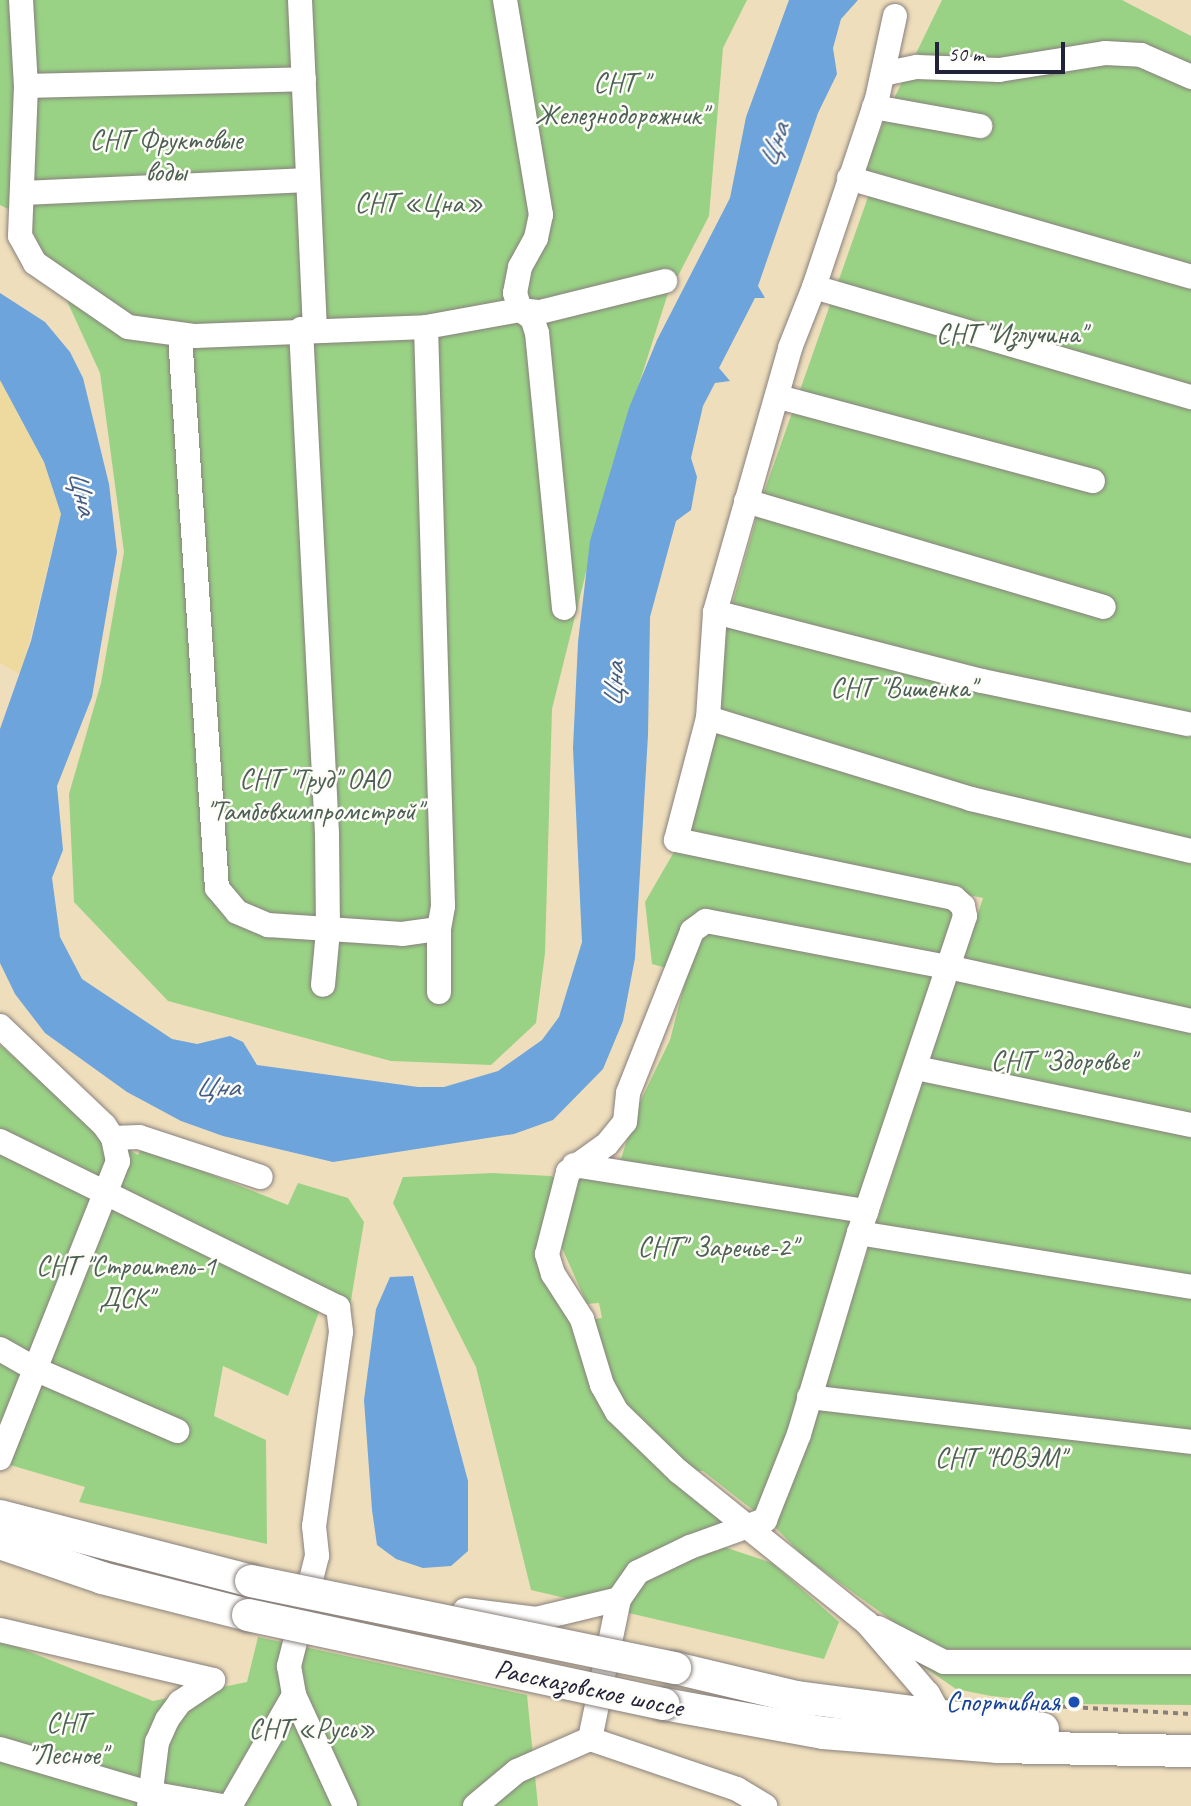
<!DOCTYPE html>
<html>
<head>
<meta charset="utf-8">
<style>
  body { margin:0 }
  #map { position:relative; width:1191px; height:1806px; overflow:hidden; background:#efdebc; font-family:Caveat,sans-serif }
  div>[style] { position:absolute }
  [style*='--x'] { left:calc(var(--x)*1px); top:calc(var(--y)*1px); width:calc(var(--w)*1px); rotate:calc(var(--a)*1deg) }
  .green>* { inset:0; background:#99d285 }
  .sand>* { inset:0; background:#eeda9e }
  .water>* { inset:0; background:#6ca4db }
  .path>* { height:3.5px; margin-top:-1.75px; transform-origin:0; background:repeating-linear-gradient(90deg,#88807c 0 5px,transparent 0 10px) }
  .roads { filter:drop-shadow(0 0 2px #88807c) drop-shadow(0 0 2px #88807c) }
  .minor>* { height:24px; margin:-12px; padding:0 12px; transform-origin:12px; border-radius:12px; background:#fff }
  .major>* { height:32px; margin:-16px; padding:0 16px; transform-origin:16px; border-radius:16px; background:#fff }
  .bridges { filter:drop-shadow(0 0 2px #88807c) drop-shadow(0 0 2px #88807c) }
  .major-bridge>* { height:32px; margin:-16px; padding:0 16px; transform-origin:16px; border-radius:16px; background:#fff }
  .dots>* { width:19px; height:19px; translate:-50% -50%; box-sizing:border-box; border:4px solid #fdfcf7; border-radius:50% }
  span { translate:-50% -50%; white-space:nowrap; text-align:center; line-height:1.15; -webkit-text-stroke:5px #fdfcf7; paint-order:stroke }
  .park-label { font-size:28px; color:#4c6055 }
  .street-label { font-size:28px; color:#22223b }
  .transit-label { font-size:28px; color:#164399 }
  .right { translate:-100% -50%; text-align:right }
  .water-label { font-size:30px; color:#435c83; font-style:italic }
  .scale { position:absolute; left:935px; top:42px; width:130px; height:32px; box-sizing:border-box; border:4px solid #22223b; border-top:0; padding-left:9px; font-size:21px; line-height:24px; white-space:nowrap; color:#22223b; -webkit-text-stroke:5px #fdfcf7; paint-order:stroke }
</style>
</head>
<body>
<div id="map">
  <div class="green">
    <div style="clip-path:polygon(0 0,16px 0,18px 214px,0 205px)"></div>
    <div style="clip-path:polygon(31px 0,747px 0,723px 48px,709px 216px,678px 276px,502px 312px,161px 330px,127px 317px,49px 269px,30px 225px)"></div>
    <div style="clip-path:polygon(942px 0,1122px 0,1191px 36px,1191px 1649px,931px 1649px,803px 1556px,777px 1529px,703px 1471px,694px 1471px,724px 1522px,716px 1552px,724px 1547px,772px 1563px,839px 1622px,824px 1659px,531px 1590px,476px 1367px,393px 1203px,403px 1177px,493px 1173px,551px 1176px,560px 1181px,541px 1241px,539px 1271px,574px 1322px,602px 1318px,599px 1303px,587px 1304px,558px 1239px,578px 1172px,619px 1165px,638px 1106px,670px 1040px,687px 974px,652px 964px,645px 902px,674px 852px,949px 899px,958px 914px,821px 1392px,983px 898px,702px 838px,692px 834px,688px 826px,704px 706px,762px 498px,874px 180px,865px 170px,887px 113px)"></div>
    <div style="clip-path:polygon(61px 288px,195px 343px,669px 290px,611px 472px,552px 709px,545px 953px,536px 1023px,491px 1065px,391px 1061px,168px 1001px,74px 902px,69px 794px,101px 683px,124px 552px,100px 373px)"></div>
    <div style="clip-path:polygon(0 1045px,99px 1133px,138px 1155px,142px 1147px,288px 1205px,298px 1183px,348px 1198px,364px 1222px,350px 1306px,326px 1293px,288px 1396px,223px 1366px,214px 1416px,266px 1440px,267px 1544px,79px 1502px,85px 1487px,0 1462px)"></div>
    <div style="clip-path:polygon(258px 1637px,527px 1695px,538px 1806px,0 1806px,0 1640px,153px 1701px,247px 1682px)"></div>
    <div style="clip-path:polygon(917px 1662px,1191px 1668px,1191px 1705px,1068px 1704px,991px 1696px,956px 1689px)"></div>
  </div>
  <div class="sand">
    <div style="clip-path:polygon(0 380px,44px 462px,61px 514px,21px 675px,0 663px)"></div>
  </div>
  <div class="water">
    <div style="clip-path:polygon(789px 0,858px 0,841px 19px,833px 48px,837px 74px,818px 113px,758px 286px,765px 298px,755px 298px,719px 368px,730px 381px,715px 383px,703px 406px,691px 458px,697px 477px,691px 510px,676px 521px,650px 617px,648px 735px,635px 958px,623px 1021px,603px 1069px,553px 1120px,514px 1134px,333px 1162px,223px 1136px,181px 1121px,127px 1092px,45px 1033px,15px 994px,0 963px,0 729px,31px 641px,61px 514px,44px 462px,0 380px,0 293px,45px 322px,70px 352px,83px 378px,109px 484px,117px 552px,92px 697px,57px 786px,63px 850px,52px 878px,57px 915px,60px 937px,82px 979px,172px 1039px,197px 1044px,230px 1036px,243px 1042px,257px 1065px,418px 1087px,444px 1087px,498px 1071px,542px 1040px,559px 1017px,582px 942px,573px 748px,578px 642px,590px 541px,629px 408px,657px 340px,730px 198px,746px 117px)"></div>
    <div style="clip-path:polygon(413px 1276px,468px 1481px,468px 1551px,451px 1566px,423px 1568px,396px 1559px,377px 1545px,372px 1510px,364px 1400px,376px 1309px,390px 1277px)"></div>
  </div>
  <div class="path">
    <div style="--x:1053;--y:1706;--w:138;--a:3.3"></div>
  </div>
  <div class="roads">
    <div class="minor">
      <div style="--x:21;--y:0;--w:86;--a:86.7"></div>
      <div style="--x:26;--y:86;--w:150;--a:92.3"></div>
      <div style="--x:20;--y:236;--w:31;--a:61"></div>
      <div style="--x:35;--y:263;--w:113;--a:34.5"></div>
      <div style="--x:128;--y:327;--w:68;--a:7.7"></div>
      <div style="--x:195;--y:336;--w:231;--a:-2.2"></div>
      <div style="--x:426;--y:327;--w:96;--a:-10.3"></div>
      <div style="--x:520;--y:310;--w:18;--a:-106"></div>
      <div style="--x:515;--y:293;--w:26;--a:-79"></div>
      <div style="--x:520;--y:267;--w:33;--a:-61"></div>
      <div style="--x:536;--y:238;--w:24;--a:-78"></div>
      <div style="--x:541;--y:215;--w:218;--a:-99.5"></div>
      <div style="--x:300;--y:0;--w:329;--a:87.4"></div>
      <div style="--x:883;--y:74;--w:35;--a:-12"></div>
      <div style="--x:917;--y:67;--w:82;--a:2.1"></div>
      <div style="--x:999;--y:70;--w:107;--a:-9.1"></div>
      <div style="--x:1105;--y:53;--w:36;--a:3"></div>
      <div style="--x:1141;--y:55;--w:55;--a:23.7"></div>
      <div style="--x:26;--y:86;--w:278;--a:-1.4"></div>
      <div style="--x:874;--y:107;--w:108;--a:10.2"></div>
      <div style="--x:849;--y:178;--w:356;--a:16.1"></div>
      <div style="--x:24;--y:193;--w:284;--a:-2.6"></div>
      <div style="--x:814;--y:287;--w:198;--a:-71.5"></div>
      <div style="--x:877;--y:99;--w:85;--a:-77.8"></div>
      <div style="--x:301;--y:329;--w:506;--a:87.05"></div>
      <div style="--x:327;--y:834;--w:97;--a:89.4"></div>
      <div style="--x:328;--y:931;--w:54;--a:95.3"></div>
      <div style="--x:180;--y:336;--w:553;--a:86.17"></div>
      <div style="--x:217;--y:888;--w:31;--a:50"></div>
      <div style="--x:237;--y:912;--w:34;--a:23"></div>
      <div style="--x:268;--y:925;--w:134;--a:3.8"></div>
      <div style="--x:402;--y:934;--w:37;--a:-8"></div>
      <div style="--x:439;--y:929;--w:23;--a:-80"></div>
      <div style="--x:443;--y:906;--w:579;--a:-91.68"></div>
      <div style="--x:779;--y:397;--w:325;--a:15"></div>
      <div style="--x:746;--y:501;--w:373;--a:16.5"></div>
      <div style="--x:564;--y:608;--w:276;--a:-95.6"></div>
      <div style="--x:537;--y:333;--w:16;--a:-108"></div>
      <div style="--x:532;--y:318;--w:14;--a:-146"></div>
      <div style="--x:520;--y:310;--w:20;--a:6"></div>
      <div style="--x:540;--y:312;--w:129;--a:-13.9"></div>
      <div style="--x:715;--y:612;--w:276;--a:14.5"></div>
      <div style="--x:982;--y:681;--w:210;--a:11.8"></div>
      <div style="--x:708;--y:718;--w:275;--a:17.1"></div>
      <div style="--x:971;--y:799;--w:226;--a:13.3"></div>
      <div style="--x:439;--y:992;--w:63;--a:-90"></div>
      <div style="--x:0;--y:1026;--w:144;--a:43.6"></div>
      <div style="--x:104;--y:1125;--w:16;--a:55"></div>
      <div style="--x:113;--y:1138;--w:24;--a:78"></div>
      <div style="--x:118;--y:1161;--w:320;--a:111.7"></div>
      <div style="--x:916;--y:1068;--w:281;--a:11.7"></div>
      <div style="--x:113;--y:1138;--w:26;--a:-2"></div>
      <div style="--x:139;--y:1137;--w:128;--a:18.2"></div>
      <div style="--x:0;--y:1141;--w:377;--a:26.2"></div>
      <div style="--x:338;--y:1307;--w:25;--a:83"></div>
      <div style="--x:341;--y:1332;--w:196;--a:97.9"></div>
      <div style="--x:314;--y:1526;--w:30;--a:84"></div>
      <div style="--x:317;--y:1556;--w:114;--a:104.3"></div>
      <div style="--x:289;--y:1666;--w:29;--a:80"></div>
      <div style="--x:294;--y:1695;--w:122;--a:65.3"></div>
      <div style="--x:574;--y:1165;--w:296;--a:9"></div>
      <div style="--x:859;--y:1233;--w:336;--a:9.2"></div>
      <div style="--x:0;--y:1349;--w:43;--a:29.6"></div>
      <div style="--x:37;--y:1370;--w:153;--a:23.5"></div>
      <div style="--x:809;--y:1397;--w:385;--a:6.7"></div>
      <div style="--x:465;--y:1610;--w:72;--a:7.2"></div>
      <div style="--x:536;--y:1619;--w:85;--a:-13.5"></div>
      <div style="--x:878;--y:1628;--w:74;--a:27.3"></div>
      <div style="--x:944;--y:1662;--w:247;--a:0"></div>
      <div style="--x:0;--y:1630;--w:219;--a:13.2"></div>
      <div style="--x:213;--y:1680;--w:40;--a:146"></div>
      <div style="--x:180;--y:1702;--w:22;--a:126"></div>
      <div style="--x:167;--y:1720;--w:24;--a:114"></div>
      <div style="--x:157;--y:1742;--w:64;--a:97.1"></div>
      <div style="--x:942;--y:1719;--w:29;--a:-119"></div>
      <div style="--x:928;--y:1694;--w:94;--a:-130.7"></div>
      <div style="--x:867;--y:1623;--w:241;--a:-141.2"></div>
      <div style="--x:679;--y:1472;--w:86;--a:-135.9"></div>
      <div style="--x:617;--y:1412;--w:31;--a:-119"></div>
      <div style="--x:602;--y:1385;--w:69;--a:-106.9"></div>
      <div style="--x:582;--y:1319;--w:54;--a:-122.8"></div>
      <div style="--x:553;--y:1274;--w:21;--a:-107"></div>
      <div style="--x:547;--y:1254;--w:85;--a:-75.6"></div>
      <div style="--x:568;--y:1172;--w:48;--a:-35.7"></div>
      <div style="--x:607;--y:1144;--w:28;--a:-51"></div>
      <div style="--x:625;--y:1122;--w:29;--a:-84"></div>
      <div style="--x:628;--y:1093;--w:174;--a:-68.4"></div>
      <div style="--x:692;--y:931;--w:17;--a:-36"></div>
      <div style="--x:706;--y:921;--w:246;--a:10.8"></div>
      <div style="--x:948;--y:967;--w:249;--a:12.5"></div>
      <div style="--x:590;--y:1739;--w:155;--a:18.8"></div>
      <div style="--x:737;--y:1789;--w:33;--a:31"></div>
      <div style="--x:0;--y:1749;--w:155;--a:16.5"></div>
      <div style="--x:149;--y:1793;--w:73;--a:10.2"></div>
      <div style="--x:230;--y:1806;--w:128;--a:-60"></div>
      <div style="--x:475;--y:1806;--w:55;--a:-39.8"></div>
      <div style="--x:517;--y:1771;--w:80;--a:-23.7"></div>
      <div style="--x:590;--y:1739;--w:143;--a:-78.3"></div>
      <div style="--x:619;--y:1599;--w:33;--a:-55"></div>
      <div style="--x:638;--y:1572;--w:58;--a:-25.7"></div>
      <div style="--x:690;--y:1547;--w:80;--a:-19.8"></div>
      <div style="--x:765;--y:1520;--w:92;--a:-68.4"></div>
      <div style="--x:799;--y:1434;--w:210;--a:-73.4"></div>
      <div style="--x:859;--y:1233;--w:334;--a:-71.5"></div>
      <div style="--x:965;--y:916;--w:10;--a:-101"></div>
      <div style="--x:963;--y:906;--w:12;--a:-138"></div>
      <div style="--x:954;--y:898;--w:284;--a:-168.2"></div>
      <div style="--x:676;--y:840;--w:126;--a:-75.3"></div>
      <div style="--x:708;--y:718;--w:106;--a:-86.2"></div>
      <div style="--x:715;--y:612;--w:274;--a:-74.1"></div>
      <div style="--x:790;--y:348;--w:66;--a:-68.5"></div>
      <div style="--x:814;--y:287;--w:393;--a:16.3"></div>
    </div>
    <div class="major">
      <div style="--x:0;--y:1516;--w:259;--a:14.5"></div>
      <div style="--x:0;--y:1543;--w:108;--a:18.9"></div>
      <div style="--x:102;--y:1578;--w:151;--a:14.2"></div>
      <div style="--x:675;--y:1668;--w:125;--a:13.4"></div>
      <div style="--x:797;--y:1697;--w:248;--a:7.4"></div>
      <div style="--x:664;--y:1704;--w:162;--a:10.3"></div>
      <div style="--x:823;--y:1733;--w:176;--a:4.6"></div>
      <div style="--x:998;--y:1747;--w:193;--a:1.2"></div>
    </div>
  </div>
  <div class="bridges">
    <div class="major-bridge">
      <div style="--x:251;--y:1581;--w:433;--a:11.6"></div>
      <div style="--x:248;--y:1615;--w:425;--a:12.1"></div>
    </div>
  </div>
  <div class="dots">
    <div style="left:1074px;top:1702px;background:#1a4fb4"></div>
  </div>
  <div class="park-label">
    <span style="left:621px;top:99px">СНТ "<br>Железнодорожник"</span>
    <span style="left:166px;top:156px">СНТ Фруктовые<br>воды</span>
    <span style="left:419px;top:203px">СНТ «Цна»</span>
    <span style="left:1011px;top:334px">СНТ "Излучина"</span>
    <span style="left:903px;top:688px">СНТ "Вишенка"</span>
    <span style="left:314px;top:795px">СНТ "Труд" ОАО<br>"Тамбовхимпромстрой"</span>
    <span style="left:1063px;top:1061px">СНТ "Здоровье"</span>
    <span style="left:717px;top:1247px">СНТ" Заречье-2"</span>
    <span style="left:126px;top:1282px">СНТ "Строитель-1<br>ДСК"</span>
    <span style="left:1000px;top:1458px">СНТ "ЮВЭМ"</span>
    <span style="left:67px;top:1739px">СНТ<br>"Лесное"</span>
    <span style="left:312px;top:1729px">СНТ «Русь»</span>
  </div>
  <div class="street-label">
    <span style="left:589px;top:1688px;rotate:12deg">Рассказовское шоссе</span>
  </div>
  <div class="transit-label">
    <span class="right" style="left:1060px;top:1702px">Спортивная</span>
  </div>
  <div class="water-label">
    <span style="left:773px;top:145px;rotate:-71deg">Цна</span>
    <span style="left:83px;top:492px;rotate:76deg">Цна</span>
    <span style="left:613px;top:685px;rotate:-87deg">Цна</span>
    <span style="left:217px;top:1086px">Цна</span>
  </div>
  <div class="scale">50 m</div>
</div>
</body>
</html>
